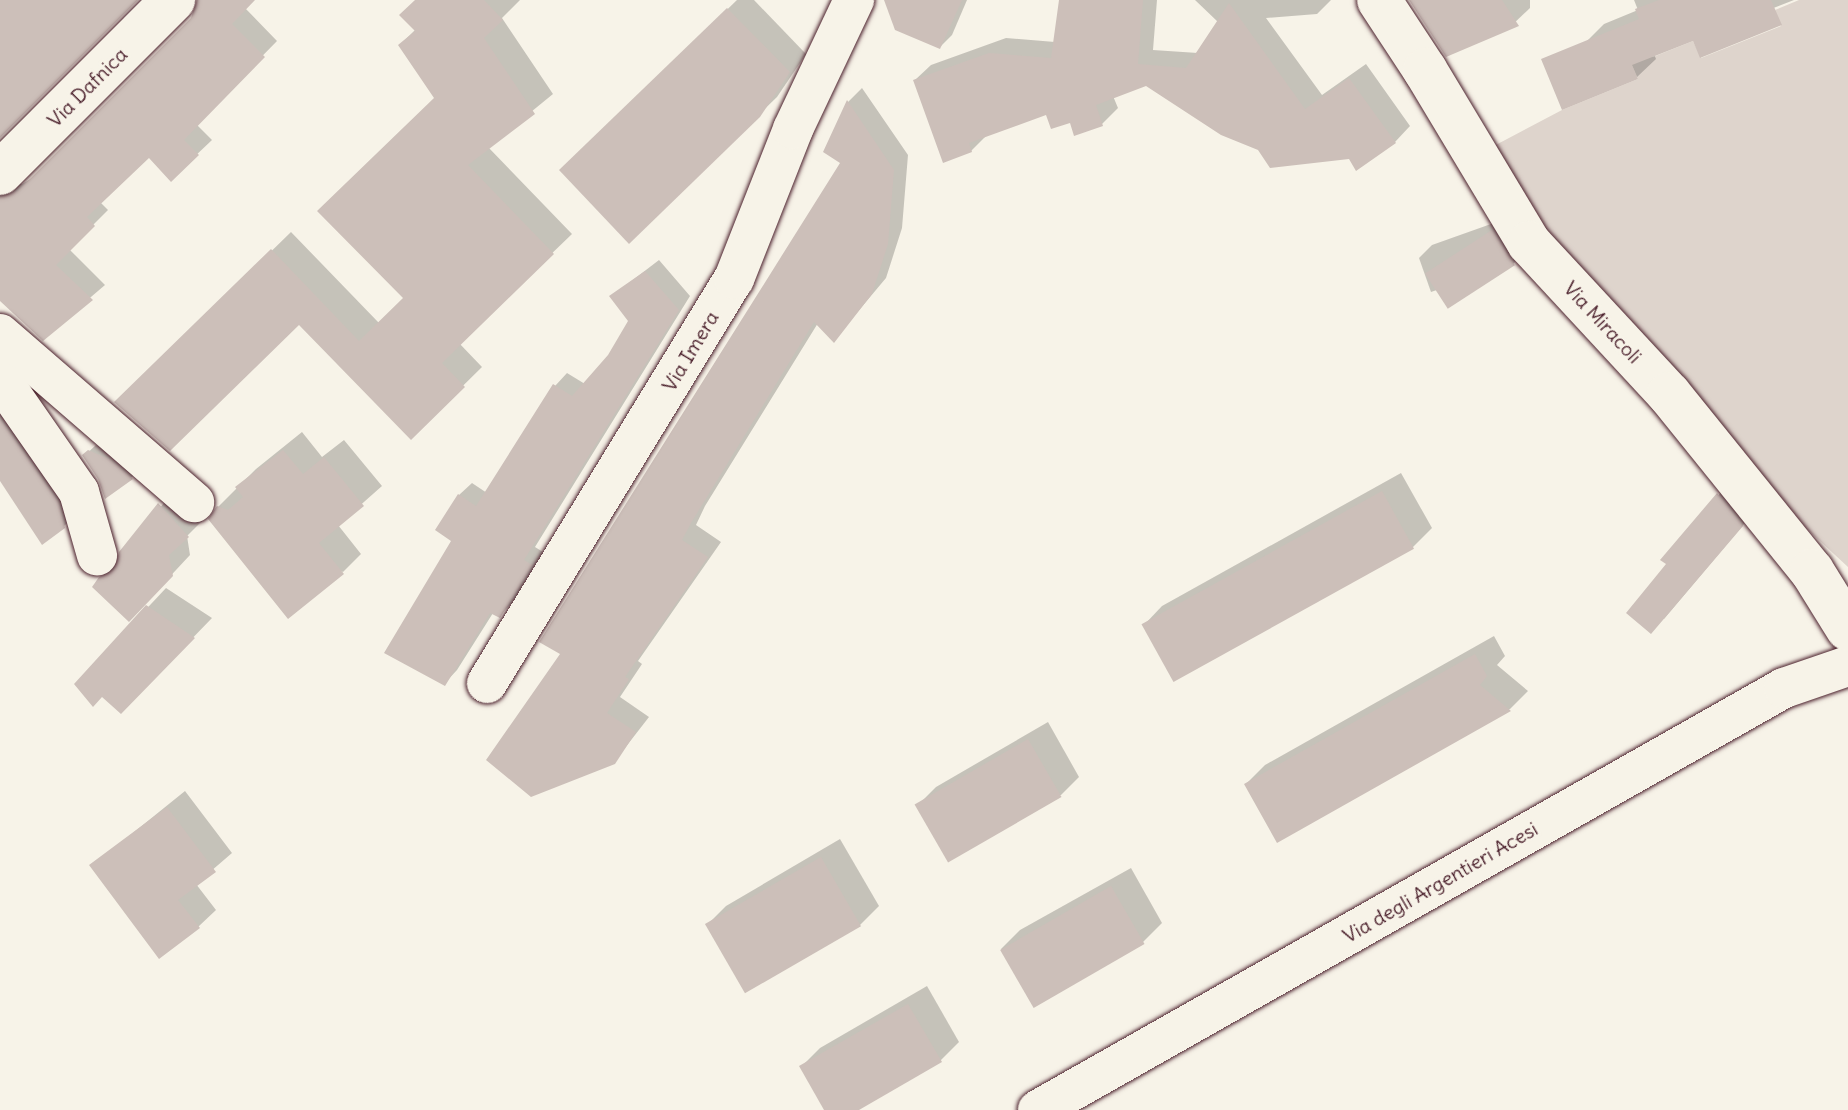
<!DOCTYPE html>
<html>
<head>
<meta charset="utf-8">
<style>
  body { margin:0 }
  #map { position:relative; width:1848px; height:1110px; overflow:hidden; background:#f7f3e8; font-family:Delius,sans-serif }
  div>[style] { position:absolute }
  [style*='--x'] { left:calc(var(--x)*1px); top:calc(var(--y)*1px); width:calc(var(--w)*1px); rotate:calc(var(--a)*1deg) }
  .green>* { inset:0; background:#ded4cc }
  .shadow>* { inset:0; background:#0003 }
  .building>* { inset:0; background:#ccbfb9; transform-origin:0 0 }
  .roads { filter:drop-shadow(0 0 2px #4a1f2b) drop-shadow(0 0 2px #4a1f2b) }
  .street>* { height:40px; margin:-20px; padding:0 20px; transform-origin:20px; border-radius:20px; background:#f7f3e8 }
  .secondary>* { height:44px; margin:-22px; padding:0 22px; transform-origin:22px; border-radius:22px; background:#f7f3e8 }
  span { translate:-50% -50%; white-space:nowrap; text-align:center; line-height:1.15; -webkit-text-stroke:6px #f7f3e8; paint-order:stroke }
  .street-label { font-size:20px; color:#4a1f2b }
</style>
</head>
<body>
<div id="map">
  <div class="green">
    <div style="clip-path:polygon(1799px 0,1848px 0,1848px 567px,1793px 516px,1548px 236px,1490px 148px,1562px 110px,1638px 79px,1628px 56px,1653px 57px,1693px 41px,1701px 58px,1781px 26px,1775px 10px)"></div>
  </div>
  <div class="shadow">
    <div style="clip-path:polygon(199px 0,253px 0,245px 8px,277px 41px,196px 124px,212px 140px,171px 179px,149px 155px,100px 202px,108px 210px,69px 249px,105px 285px,43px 338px,0 298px,0 179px,22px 184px,34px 177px,192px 19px)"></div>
    <div style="clip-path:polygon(417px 0,520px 0,502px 18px,553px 94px,488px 147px,572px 234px,459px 343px,482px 367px,411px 437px,299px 322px,117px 402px,291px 232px,379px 323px,406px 298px,436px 98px,400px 45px,416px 29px)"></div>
    <div style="clip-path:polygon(737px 0,754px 0,806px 54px,777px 97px,629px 241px,579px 153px)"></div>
    <div style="clip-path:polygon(893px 0,967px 0,952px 35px,940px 47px)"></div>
    <div style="clip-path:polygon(1061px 0,1157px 0,1153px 50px,1198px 53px,1218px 22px,1195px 0,1331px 0,1317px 14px,1266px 18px,1322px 95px,1366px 64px,1410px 126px,1395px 142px,1350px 157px,1260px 148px,1146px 84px,1113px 96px,1118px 108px,1102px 124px,1047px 112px,987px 135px,971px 151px,915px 80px,931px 65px,1006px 38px,1055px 42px)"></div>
    <div style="clip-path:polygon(1410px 0,1530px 0,1530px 8px,1510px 27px)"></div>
    <div style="clip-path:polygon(1634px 0,1750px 0,1695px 38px,1654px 54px,1656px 59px,1637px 77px,1585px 43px,1604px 24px,1638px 10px)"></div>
    <div style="clip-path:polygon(1760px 0,1794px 0,1763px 12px)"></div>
    <div style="clip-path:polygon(862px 88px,908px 155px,902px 228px,886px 278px,834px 340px,818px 323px,705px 506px,696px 525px,721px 542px,638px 661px,642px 664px,620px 697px,649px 717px,614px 762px,563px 654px,842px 162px,826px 152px,848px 102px)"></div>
    <div style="clip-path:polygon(1505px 219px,1526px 251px,1514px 263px,1431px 292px,1419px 258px,1432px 245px)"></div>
    <div style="clip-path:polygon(659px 260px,690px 296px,535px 547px,543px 552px,512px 603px,499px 616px,493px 613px,457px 670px,445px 683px,459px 495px,472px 483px,487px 493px,555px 386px,567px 373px,585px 384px,610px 357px,630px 321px,612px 296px)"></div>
    <div style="clip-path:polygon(0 384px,79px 512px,64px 526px,0 477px)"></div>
    <div style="clip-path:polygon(302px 432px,322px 457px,344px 440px,382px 486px,338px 525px,361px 554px,343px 572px,218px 507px,256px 469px)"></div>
    <div style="clip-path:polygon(96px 445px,115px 453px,137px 472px,131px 478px,100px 478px,84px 456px)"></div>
    <div style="clip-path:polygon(1401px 473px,1432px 528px,1413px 547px,1175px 680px,1144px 625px,1162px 606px)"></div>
    <div style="clip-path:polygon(1730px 482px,1754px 512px,1664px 619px,1669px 564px,1663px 559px)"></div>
    <div style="clip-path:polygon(178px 486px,206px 517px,187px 536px,190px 555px,148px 600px,101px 579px)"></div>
    <div style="clip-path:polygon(166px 588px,212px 618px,121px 712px,102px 695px,76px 684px)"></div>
    <div style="clip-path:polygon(1494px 636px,1505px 656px,1497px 665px,1528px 691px,1510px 709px,1278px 840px,1246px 784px,1265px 765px)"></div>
    <div style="clip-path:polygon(1048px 722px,1079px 777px,1061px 795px,917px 806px,936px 787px)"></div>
    <div style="clip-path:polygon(185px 791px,232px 853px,196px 884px,216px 910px,198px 927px,92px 866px)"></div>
    <div style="clip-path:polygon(840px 839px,879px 906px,860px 925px,708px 924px,726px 906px)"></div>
    <div style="clip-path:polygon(1131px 868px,1162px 923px,1143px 942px,1032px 1004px,1001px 949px,1020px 930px)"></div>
    <div style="clip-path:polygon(927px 986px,959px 1042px,941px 1060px,855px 1110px,826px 1110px,801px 1067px,820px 1048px)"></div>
  </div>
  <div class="building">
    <div style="clip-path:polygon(0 0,138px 0,0 138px)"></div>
    <div style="clip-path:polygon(197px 0,255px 0,232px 24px,265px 57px,184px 140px,199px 155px,171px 182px,149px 158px,87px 217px,95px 226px,56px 265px,93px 300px,43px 341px,0 301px,0 197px,18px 191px,191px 18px)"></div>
    <div style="clip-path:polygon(415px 0,484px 0,503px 20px,484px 38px,535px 114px,468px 165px,554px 254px,442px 363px,465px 387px,411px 440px,299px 325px,170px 451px,114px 402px,271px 249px,359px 341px,403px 298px,317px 211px,434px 98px,398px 45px,415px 31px,399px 15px)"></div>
    <div style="clip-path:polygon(884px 0,962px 0,940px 49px,895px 30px)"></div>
    <div style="clip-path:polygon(1059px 0,1143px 0,1138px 64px,1186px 68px,1229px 3px,1305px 109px,1349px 78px,1396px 143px,1356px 171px,1349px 159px,1270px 168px,1258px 150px,1221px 135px,1146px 86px,1096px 105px,1103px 126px,1074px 136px,1070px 123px,1051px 129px,1046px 115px,969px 143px,972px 152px,943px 163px,913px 80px,989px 53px,1051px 58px)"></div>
    <div style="clip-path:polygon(1409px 0,1502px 0,1519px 26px,1446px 57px)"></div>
    <div style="clip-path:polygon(1659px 0,1771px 0,1782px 25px,1700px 58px,1693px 41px,1632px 65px,1638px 79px,1562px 110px,1541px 59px,1639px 19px,1635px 9px)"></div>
    <div style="clip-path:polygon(727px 8px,790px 72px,760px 117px,629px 244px,559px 170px)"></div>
    <div style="clip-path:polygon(847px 100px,894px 170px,888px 244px,872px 294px,834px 343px,814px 322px,691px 523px,682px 540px,708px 557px,625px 677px,629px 679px,607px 713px,636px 732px,615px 764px,531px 797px,486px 760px,560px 654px,539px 642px,840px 163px,823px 152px)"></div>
    <div style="left:1492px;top:230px;width:42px;height:80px;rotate:57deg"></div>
    <div style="clip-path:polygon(645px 271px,679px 310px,524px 560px,532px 565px,500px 618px,490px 613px,445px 686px,384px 653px,451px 541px,435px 530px,458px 494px,476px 506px,553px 384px,572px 396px,608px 355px,628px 321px,609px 296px)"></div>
    <div style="clip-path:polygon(0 419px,58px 502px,65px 528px,42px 545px,0 481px)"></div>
    <div style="clip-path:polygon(88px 450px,109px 459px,133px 479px,105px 499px,98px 479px,82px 455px)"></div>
    <div style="clip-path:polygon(283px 450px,303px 474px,324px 457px,364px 506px,319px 543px,344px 574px,288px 619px,208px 519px,217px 506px,228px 510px,243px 497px,235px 487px)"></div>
    <div style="left:1382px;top:491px;width:66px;height:275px;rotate:61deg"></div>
    <div style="clip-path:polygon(1717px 493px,1743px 526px,1651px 634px,1626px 613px,1666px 564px,1660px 560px)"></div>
    <div style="clip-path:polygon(158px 503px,189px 537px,169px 555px,173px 576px,129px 622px,92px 587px,99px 577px,114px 570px,119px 552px)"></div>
    <div style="clip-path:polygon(146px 605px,195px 638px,121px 714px,102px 697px,93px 707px,74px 684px)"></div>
    <div style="clip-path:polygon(1475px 654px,1487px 676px,1480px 685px,1511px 711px,1277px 843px,1244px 784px)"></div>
    <div style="left:1028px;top:739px;width:67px;height:131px;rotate:60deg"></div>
    <div style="clip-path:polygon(167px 807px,216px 872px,178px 900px,200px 928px,159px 959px,89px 865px)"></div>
    <div style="left:821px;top:857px;width:80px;height:134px;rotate:60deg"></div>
    <div style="left:1111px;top:886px;width:67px;height:128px;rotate:60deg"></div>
    <div style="clip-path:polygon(908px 1004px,942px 1062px,859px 1110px,824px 1110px,799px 1066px)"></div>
  </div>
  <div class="roads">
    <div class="street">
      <div style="--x:0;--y:334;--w:257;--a:40.9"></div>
      <div style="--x:0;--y:365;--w:19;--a:78"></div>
      <div style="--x:4;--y:384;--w:131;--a:55.2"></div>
      <div style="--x:79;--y:492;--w:66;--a:74.1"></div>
      <div style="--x:487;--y:683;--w:474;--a:-58.6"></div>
      <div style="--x:734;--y:279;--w:161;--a:-68.5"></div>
      <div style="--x:793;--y:129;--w:143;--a:-64.7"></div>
      <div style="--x:1038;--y:1110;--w:857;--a:-29.5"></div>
      <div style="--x:1784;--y:688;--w:68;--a:-19"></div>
    </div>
    <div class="secondary">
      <div style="--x:1379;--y:0;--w:84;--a:56.7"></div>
      <div style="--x:1425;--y:70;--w:202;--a:59"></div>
      <div style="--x:1529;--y:243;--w:206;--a:47.2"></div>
      <div style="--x:1669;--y:394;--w:228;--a:51.1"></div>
      <div style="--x:1812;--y:571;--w:68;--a:58.2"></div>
      <div style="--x:0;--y:173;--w:245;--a:-45"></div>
    </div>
  </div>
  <div class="street-label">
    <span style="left:87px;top:87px;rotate:-45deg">Via Dafnica</span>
    <span style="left:1603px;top:322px;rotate:47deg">Via Miracoli</span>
    <span style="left:690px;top:351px;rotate:-59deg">Via Imera</span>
    <span style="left:1440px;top:882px;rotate:-30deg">Via degli Argentieri Acesi</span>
  </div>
</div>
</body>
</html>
